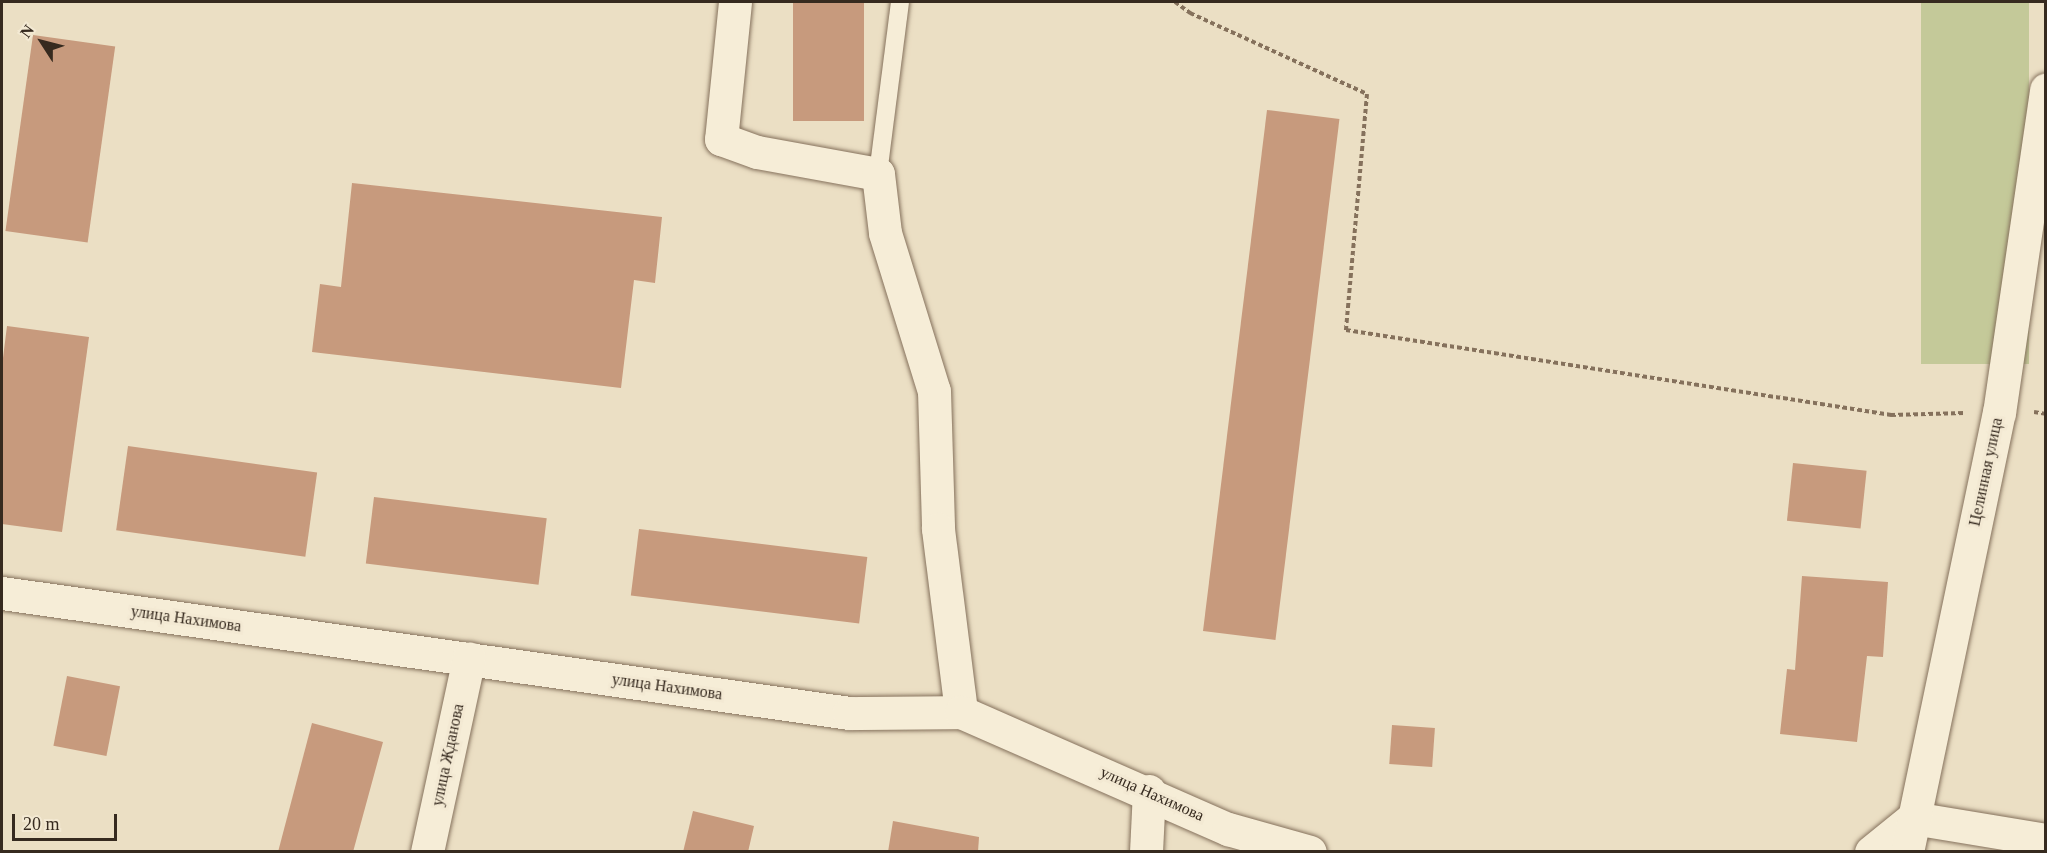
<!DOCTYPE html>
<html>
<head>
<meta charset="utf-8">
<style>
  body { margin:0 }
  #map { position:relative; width:2047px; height:853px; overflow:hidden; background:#ebdfc4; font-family:Georgia,serif }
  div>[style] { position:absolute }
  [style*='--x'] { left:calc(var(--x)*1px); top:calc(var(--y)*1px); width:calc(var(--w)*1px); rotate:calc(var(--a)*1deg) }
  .green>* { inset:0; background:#c4c999; transform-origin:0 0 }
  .building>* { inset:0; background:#c79a7d; transform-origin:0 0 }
  .path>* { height:4px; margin-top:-2px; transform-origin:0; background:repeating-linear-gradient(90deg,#85715c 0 4.5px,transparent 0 7.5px) }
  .roads { filter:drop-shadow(0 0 2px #85715c) drop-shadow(0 0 2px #85715c) }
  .service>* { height:18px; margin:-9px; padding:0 9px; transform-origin:9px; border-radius:9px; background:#f6edd7 }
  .minor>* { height:33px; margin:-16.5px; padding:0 16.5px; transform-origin:16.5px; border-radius:16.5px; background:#f6edd7 }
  span { translate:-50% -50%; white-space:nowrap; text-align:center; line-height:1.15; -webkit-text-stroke:6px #f3e9d3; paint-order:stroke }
  .street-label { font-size:16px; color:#362a1f }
  .frame { position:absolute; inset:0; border:3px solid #362a1f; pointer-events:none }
  .north { position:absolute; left:12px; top:12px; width:60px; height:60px; -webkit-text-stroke:4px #f3e9d3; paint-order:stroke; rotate:306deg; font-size:16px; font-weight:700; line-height:24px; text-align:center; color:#362a1f }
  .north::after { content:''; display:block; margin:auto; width:21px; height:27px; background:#362a1f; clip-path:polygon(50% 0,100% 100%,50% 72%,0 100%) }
  .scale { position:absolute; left:12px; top:814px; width:105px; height:27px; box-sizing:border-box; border:3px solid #362a1f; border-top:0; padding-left:8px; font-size:18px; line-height:21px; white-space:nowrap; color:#362a1f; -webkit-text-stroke:4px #f3e9d3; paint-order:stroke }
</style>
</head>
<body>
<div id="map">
  <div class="green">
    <div style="left:1921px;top:2px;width:108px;height:362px"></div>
  </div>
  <div class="building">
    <div style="left:793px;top:2px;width:71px;height:119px"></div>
    <div style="left:33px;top:35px;width:83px;height:198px;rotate:8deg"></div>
    <div style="left:1267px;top:110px;width:73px;height:525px;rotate:7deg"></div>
    <div style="clip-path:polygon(352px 183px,662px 217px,655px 283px,634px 280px,621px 388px,312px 352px,320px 284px,341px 287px)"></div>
    <div style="clip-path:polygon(7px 326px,89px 337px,62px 532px,2px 524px,2px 366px)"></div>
    <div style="left:128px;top:446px;width:191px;height:85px;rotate:8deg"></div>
    <div style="left:1793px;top:463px;width:74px;height:58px;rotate:6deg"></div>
    <div style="left:374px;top:497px;width:174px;height:67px;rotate:7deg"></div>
    <div style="left:639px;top:529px;width:230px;height:67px;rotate:7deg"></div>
    <div style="clip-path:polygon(1802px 576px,1888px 582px,1883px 657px,1867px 656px,1857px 742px,1780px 734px,1787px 669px,1795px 670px)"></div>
    <div style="left:67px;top:676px;width:54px;height:71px;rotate:11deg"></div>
    <div style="clip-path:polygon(312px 723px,383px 742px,353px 852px,278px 852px)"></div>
    <div style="left:1392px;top:725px;width:43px;height:39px;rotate:4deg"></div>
    <div style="clip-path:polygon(693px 811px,754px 826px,748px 852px,683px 852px)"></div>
    <div style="clip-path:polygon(893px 821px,979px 837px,978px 852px,888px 852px)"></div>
  </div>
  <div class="path">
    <div style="--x:1175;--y:2;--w:19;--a:36"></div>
    <div style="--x:1190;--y:13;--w:195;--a:24.6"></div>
    <div style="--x:1367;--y:94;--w:237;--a:95.1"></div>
    <div style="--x:1346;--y:330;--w:552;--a:8.86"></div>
    <div style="--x:1891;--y:415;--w:73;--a:-1.6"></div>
    <div style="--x:2034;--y:412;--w:12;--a:9"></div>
  </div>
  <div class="roads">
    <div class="service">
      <div style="--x:878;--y:174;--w:173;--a:-82.7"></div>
    </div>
    <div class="minor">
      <div style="--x:735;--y:2;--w:138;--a:95.8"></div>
      <div style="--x:721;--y:139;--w:38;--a:20"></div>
      <div style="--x:757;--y:152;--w:123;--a:10.3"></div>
      <div style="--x:878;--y:174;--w:59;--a:83.2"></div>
      <div style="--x:885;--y:233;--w:165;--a:72.8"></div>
      <div style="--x:934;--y:391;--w:138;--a:88.3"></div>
      <div style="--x:938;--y:529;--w:184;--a:82.8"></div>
      <div style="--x:2;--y:593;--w:855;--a:8.06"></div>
      <div style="--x:849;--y:713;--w:112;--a:-0.5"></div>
      <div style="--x:961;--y:712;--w:292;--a:23.7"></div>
      <div style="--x:1228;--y:829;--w:85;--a:15.7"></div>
      <div style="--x:427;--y:852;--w:198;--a:-77.8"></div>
      <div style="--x:1146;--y:852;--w:61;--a:-87.2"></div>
      <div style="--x:1871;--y:852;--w:54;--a:-39"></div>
      <div style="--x:1913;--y:818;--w:135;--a:9.4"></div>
      <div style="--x:1907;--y:852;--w:449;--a:-78.2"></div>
      <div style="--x:1999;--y:413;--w:327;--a:-81.7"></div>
    </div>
  </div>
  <div class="street-label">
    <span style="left:1986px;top:472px;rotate:-78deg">Целинная улица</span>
    <span style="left:186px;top:619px;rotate:8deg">улица Нахимова</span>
    <span style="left:667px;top:687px;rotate:8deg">улица Нахимова</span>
    <span style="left:448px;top:755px;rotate:-78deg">улица Жданова</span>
    <span style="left:1152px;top:794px;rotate:24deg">улица Нахимова</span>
  </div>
  <div class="frame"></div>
  <div class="north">N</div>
  <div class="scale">20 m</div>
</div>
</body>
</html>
